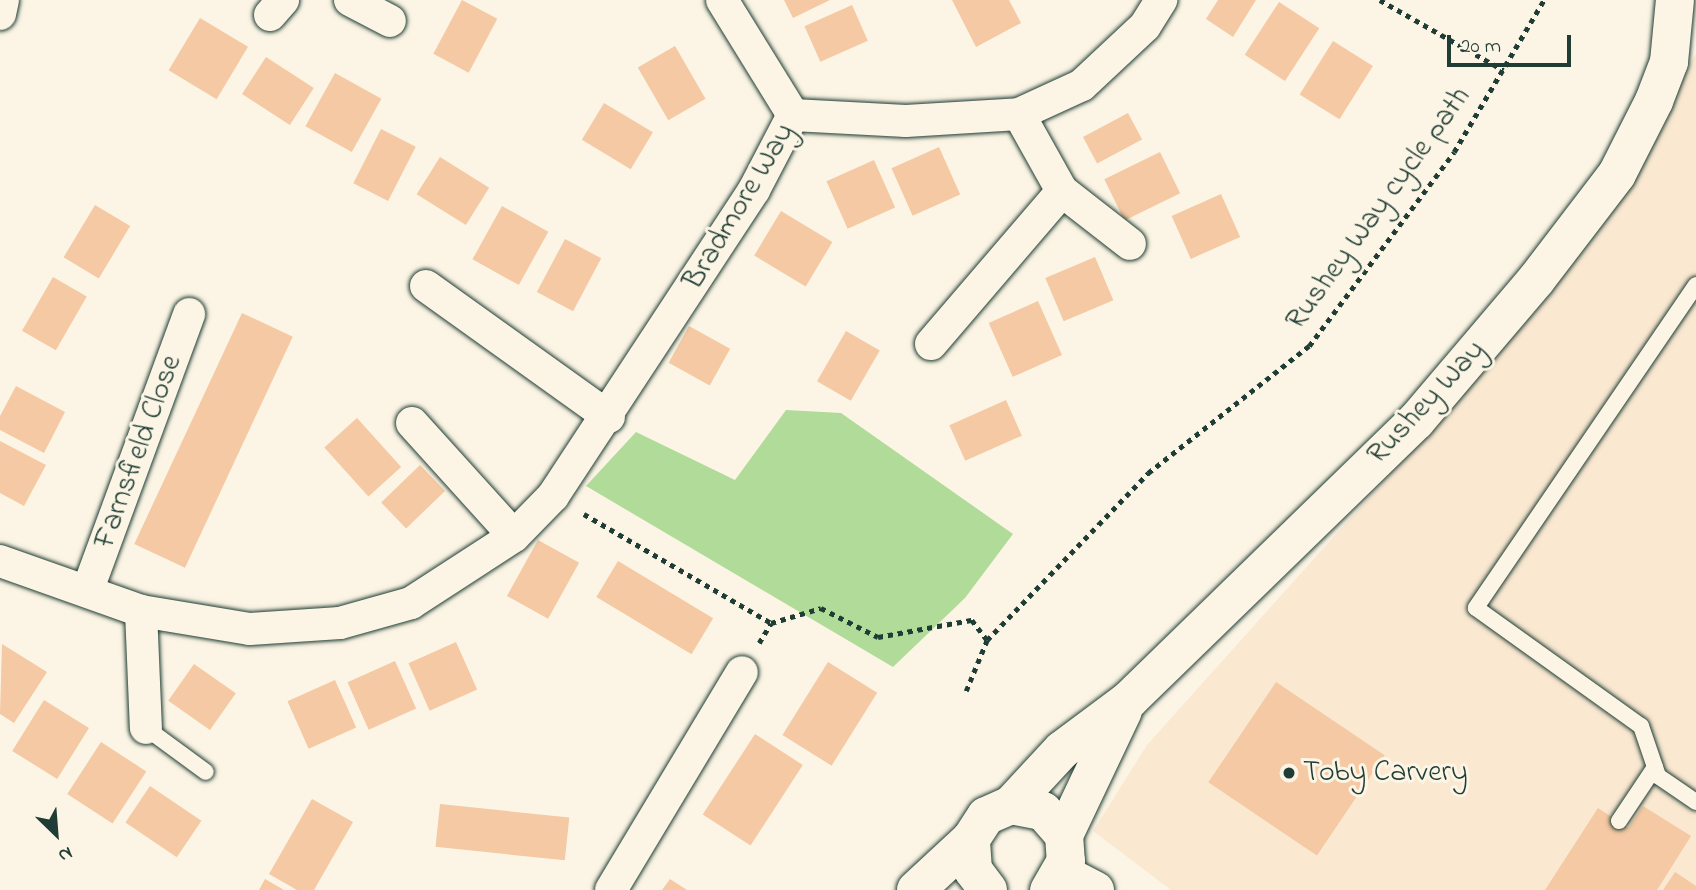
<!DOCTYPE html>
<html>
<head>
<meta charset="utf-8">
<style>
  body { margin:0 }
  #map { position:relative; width:1696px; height:890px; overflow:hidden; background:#fcf5e5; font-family:"Indie Flower",sans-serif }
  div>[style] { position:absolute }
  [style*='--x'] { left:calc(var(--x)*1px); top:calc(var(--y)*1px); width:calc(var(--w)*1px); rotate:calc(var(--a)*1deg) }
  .built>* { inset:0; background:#fae8d1 }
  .green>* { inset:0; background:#b0db99 }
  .building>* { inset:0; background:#f4c9a3; transform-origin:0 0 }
  .path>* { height:4.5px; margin-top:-2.25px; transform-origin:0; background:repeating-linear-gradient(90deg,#1f3d34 0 5px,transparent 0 10px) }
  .roads { filter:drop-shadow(0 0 2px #1f3d34) drop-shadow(0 0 2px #1f3d34) }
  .lane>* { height:16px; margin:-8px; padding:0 8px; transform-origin:8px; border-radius:8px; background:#fcf5e5 }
  .street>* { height:32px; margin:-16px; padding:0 16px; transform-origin:16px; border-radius:16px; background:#fcf5e5 }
  .secondary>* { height:38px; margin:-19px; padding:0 19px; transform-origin:19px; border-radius:19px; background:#fcf5e5 }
  .dots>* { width:19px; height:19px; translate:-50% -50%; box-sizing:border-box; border:4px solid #fcf5e5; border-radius:50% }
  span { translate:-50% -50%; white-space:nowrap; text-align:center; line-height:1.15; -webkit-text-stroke:6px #fcf5e5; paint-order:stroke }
  .street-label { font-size:30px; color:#1f3d34 }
  .poi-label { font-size:30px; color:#1f3d34 }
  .left { translate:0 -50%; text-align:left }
  .north { position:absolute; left:21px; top:799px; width:70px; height:70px; -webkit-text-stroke:5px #fcf5e5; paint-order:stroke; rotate:155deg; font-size:19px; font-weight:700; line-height:28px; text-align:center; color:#1f3d34 }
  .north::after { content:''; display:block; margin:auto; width:24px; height:32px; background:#1f3d34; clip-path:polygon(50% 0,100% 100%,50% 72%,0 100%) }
  .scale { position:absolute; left:1447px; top:35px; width:124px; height:32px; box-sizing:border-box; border:4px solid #1f3d34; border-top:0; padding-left:9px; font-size:21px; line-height:24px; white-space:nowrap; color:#1f3d34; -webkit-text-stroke:5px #fcf5e5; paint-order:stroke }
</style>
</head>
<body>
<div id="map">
  <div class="built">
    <div style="clip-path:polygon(1696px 54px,1696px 890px,1171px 890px,1093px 831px,1147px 745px,1424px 436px)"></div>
  </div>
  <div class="green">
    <div style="clip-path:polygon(786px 410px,841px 413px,1013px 534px,965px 598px,893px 667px,586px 486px,636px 432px,735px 480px)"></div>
  </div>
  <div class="building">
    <div style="left:462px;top:0;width:40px;height:61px;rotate:28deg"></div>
    <div style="clip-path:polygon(784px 0,830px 0,793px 18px)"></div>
    <div style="clip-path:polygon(952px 0,1009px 0,1021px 23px,976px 47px)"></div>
    <div style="clip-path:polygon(1218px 0,1256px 0,1233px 37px,1206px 19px)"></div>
    <div style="left:1279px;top:2px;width:48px;height:63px;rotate:33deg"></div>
    <div style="left:852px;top:5px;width:39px;height:52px;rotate:66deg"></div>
    <div style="left:200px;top:18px;width:56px;height:61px;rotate:31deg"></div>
    <div style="left:1333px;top:41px;width:47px;height:63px;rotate:32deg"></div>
    <div style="left:675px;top:46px;width:61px;height:43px;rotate:60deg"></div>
    <div style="left:266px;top:57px;width:57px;height:44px;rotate:33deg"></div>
    <div style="left:335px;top:73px;width:53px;height:61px;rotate:29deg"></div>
    <div style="left:604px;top:103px;width:57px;height:43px;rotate:31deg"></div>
    <div style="left:1128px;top:113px;width:30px;height:51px;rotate:62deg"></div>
    <div style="left:381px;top:129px;width:39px;height:61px;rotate:27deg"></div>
    <div style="left:939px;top:147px;width:52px;height:52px;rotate:66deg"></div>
    <div style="left:1160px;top:152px;width:46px;height:62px;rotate:64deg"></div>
    <div style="left:440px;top:157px;width:58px;height:44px;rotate:32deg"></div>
    <div style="left:874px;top:160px;width:52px;height:52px;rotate:66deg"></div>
    <div style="left:1221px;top:194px;width:47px;height:54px;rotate:66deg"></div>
    <div style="left:95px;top:205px;width:41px;height:61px;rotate:31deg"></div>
    <div style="left:502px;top:206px;width:53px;height:61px;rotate:29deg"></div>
    <div style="left:781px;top:211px;width:60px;height:52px;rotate:31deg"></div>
    <div style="left:565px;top:239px;width:41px;height:60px;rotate:28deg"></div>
    <div style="left:1095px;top:257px;width:47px;height:54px;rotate:67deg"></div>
    <div style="left:53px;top:277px;width:39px;height:62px;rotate:30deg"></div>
    <div style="left:1038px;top:301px;width:59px;height:54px;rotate:66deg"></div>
    <div style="left:242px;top:313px;width:56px;height:255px;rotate:25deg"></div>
    <div style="left:689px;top:326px;width:47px;height:42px;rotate:29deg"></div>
    <div style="left:846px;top:331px;width:39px;height:58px;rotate:30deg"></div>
    <div style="clip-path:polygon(16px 386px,65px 412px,44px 453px,0 430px,0 416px)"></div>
    <div style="left:1006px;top:400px;width:39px;height:62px;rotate:66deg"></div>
    <div style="left:357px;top:418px;width:66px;height:44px;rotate:48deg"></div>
    <div style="clip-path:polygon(0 441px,46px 465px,24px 506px,0 493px)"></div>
    <div style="left:420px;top:465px;width:36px;height:54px;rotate:46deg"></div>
    <div style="left:538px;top:540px;width:47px;height:64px;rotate:29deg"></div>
    <div style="left:618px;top:561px;width:111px;height:42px;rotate:31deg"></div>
    <div style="left:456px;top:642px;width:52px;height:52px;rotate:66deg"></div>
    <div style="clip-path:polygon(2px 644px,47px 672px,14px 723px,0 714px)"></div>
    <div style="left:395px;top:661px;width:52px;height:52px;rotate:66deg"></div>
    <div style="left:828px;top:662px;width:58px;height:86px;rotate:32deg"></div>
    <div style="left:194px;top:664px;width:51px;height:45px;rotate:35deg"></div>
    <div style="left:335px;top:680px;width:52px;height:52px;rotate:66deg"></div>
    <div style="left:1276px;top:682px;width:131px;height:121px;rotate:34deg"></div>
    <div style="left:44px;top:700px;width:53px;height:60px;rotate:32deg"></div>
    <div style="left:755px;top:734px;width:57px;height:96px;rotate:33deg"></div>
    <div style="left:101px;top:742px;width:54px;height:62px;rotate:33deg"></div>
    <div style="left:150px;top:786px;width:62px;height:44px;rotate:34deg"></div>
    <div style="clip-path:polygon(312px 799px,353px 822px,314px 890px,297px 890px,269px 874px)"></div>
    <div style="left:440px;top:804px;width:130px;height:43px;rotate:6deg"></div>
    <div style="clip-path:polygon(1643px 806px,1691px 836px,1657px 890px,1545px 890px,1598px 808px,1628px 828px)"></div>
    <div style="clip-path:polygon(1675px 872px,1696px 886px,1696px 890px,1663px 890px)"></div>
    <div style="clip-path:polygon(265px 879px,284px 890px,259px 890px)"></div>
    <div style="clip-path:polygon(670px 879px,687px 890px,662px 890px)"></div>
  </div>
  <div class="path">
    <div style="--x:1380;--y:0;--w:142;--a:29.6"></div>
    <div style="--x:584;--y:514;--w:216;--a:30.2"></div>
    <div style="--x:771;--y:623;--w:52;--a:-16.7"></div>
    <div style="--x:821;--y:608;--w:64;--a:27"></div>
    <div style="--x:878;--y:637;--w:96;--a:-10.3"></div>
    <div style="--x:972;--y:620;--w:25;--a:53"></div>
    <div style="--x:759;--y:643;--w:23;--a:-59"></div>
    <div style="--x:966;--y:691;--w:55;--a:-67.6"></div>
    <div style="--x:987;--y:640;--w:232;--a:-46"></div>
    <div style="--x:1148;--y:473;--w:205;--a:-38.3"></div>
    <div style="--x:1309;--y:346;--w:242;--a:-53.2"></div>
    <div style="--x:1454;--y:152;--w:177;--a:-59.4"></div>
  </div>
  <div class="roads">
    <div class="lane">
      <div style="--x:1696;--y:285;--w:391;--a:124.3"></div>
      <div style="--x:1476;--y:608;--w:203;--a:35.6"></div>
      <div style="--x:1641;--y:726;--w:53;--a:71.2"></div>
      <div style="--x:1658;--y:776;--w:46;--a:34.4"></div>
      <div style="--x:146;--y:728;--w:74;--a:36.3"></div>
      <div style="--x:1619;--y:821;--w:65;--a:-56.3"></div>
    </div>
    <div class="street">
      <div style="--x:350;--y:0;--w:45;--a:27.7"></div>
      <div style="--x:722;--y:0;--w:135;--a:58.3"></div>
      <div style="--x:0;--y:14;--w:14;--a:-78"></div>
      <div style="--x:270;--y:15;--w:20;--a:-49"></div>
      <div style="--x:793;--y:115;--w:113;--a:3"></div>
      <div style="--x:906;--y:121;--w:113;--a:-3.5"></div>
      <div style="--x:1019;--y:114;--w:69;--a:-24.7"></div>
      <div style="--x:1082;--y:85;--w:86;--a:-43.1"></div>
      <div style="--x:1145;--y:26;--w:31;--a:-58"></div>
      <div style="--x:1062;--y:191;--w:86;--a:37.9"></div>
      <div style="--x:426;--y:286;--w:225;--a:35.6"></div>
      <div style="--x:931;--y:344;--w:201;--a:-49.4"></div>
      <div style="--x:1062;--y:191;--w:88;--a:-119.2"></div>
      <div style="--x:412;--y:423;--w:152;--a:47.9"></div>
      <div style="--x:0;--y:561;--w:150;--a:19.5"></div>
      <div style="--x:141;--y:611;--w:110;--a:9.4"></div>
      <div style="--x:250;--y:629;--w:90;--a:-3.8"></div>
      <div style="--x:340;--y:623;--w:74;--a:-15.7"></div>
      <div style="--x:411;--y:603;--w:123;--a:-33"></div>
      <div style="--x:514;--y:536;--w:56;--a:-45.7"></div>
      <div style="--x:553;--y:496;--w:366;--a:-56.7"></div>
      <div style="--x:754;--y:190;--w:85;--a:-62.5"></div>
      <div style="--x:88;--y:589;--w:293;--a:-69.8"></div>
      <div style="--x:141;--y:611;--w:117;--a:87.6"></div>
      <div style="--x:611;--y:890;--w:254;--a:-59"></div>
    </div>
    <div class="secondary">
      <div style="--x:1011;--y:805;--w:75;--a:-47.2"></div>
      <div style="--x:1062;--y:750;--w:84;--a:-36.7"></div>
      <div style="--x:1129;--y:700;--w:400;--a:-44.2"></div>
      <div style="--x:1416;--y:421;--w:185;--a:-49.6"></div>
      <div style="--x:1536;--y:280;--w:133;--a:-52.6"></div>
      <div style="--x:1617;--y:174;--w:82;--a:-63.1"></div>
      <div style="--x:1654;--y:101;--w:42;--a:-69"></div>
      <div style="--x:1669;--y:62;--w:62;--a:-84.5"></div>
      <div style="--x:1064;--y:835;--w:137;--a:-64.6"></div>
      <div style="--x:1063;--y:874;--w:36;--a:27"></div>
      <div style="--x:916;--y:890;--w:75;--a:-42.8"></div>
      <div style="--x:988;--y:890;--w:25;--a:-127"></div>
      <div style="--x:973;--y:870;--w:31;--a:-94"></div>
      <div style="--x:971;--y:839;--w:27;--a:-57"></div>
      <div style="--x:986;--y:816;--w:27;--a:-24"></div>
      <div style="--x:1011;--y:805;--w:33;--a:11"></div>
      <div style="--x:1043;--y:811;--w:32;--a:49"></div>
      <div style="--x:1064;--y:835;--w:26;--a:86"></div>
      <div style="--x:1066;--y:861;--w:34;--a:120"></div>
    </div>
  </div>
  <div class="dots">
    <div style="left:1289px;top:773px;background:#1f3d34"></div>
  </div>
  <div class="street-label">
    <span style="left:740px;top:207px;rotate:-59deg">Bradmore Way</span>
    <span style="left:1379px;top:209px;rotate:-54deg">Rushey Way cycle path</span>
    <span style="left:1427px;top:403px;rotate:-47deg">Rushey Way</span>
    <span style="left:139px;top:452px;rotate:-70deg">Farnsfield Close</span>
  </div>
  <div class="poi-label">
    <span class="left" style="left:1303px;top:773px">Toby Carvery</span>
  </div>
  <div class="north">N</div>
  <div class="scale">20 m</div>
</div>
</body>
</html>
